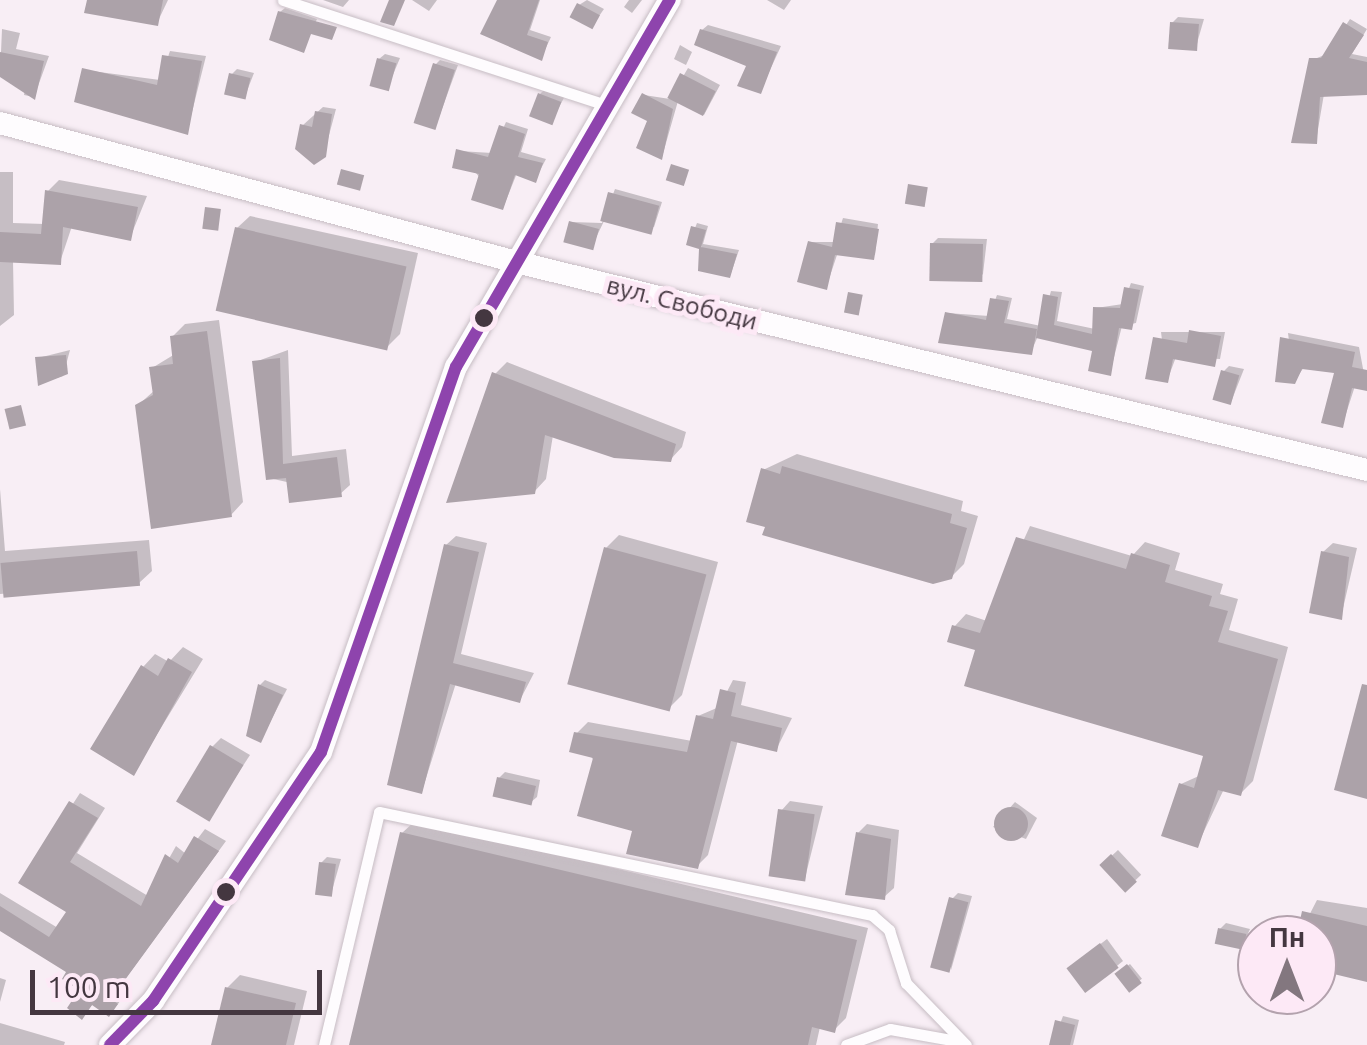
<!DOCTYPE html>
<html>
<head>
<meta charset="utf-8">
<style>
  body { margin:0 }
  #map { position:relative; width:1367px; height:1045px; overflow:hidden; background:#f8eef5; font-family:Ubuntu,sans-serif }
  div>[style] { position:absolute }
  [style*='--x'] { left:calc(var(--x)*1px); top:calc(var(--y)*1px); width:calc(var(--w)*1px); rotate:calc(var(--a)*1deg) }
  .shadow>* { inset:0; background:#0003; transform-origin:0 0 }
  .building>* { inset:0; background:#aca2a9; transform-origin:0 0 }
  .round { border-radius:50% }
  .roads { filter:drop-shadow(0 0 2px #c7bdc4) drop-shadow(0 0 2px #c7bdc4) }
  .lane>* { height:11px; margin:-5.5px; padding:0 5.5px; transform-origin:5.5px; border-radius:5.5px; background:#fefcfe }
  .street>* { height:22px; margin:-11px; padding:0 11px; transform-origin:11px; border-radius:11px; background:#fefcfe }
  .bus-1>* { height:12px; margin:-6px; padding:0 6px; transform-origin:6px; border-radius:6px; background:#8e44ad }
  .dots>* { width:28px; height:28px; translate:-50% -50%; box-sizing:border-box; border:5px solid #fde9f6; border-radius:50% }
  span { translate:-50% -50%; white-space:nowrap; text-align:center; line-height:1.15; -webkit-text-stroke:10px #fde9f6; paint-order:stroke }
  .street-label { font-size:25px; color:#443740 }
  .north { position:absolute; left:1237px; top:915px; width:100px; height:100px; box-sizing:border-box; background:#fde9f6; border:2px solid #b3a2ad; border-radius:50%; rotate:0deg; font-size:28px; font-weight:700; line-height:40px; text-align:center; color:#443740 }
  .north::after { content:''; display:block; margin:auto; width:35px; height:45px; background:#83777f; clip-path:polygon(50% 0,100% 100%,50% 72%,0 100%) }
  .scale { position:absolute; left:30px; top:970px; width:292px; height:45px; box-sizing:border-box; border:5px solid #443740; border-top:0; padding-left:12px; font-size:30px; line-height:35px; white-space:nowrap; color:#443740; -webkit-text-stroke:8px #fde9f6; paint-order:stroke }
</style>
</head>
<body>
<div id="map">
  <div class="shadow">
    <div style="clip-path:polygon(90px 0,168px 0,157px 23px)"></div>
    <div style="clip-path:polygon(323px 0,349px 0,343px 7px)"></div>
    <div style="clip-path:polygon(412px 0,437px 0,429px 11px)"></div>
    <div style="clip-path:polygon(497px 0,540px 0,530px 30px,551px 37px,541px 58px)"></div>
    <div style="clip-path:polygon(587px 0,604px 9px,592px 26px,579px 5px)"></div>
    <div style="clip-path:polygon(629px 0,642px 0,632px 13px,624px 7px)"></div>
    <div style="clip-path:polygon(767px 0,791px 0,784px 10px)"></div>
    <div style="clip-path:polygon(285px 8px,317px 19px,303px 50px,280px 12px)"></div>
    <div style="clip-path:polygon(1178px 17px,1204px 19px,1195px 50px,1172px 23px)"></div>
    <div style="clip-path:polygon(1350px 19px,1367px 29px,1352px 54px,1367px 57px,1367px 94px,1324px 94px,1316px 141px,1312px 60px,1327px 54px)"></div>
    <div style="clip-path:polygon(708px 25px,781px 46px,760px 92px,749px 65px,702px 30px)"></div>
    <div style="clip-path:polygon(2px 29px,20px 33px,16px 49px,49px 56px,34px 97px,24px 95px,26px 82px,0 75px)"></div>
    <div style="clip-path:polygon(680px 45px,692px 52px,686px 65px,674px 59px)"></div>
    <div style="clip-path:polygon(170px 51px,206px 56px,187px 132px,84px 70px,160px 80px)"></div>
    <div style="clip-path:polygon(385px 54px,400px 58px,387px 89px,379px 59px)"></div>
    <div style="clip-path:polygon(440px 60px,458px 65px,435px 128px,435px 65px)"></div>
    <div style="clip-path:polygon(688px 68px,720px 85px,704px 115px,678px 101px,662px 157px,644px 95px,670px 99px)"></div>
    <div style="clip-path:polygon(237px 69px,254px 73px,245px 96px,231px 75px)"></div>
    <div style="clip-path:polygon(546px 88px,565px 96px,551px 122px,540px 94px)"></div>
    <div style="clip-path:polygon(323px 107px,336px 109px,324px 154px,303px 125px)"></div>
    <div style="clip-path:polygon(506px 122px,528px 129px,521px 152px,546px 159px,535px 180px,517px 173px,503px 208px,459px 151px,492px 153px)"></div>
    <div style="clip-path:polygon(0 172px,13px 172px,13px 223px,45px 224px,48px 191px,59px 180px,147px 196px,130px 238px,72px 226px,60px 262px,13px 260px,14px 315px,0 326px)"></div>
    <div style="clip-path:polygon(615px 189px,662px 202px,654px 227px,605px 219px,592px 246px,571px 222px,602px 223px)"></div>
    <div style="clip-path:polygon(250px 216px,418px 253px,400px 334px,387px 347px,237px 228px)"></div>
    <div style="clip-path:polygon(843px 218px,878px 224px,875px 255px,838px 252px,826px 288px,811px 242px,835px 242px)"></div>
    <div style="clip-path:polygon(697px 223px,708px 226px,703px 244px,739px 250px,730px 276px,700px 269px,702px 247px,689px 243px)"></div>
    <div style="clip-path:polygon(938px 238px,987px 239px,983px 274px,977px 280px,932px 244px)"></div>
    <div style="clip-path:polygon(1131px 283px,1144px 286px,1136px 323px,1122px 326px,1110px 373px,1095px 349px,1038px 336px,1031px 352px,947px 313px,989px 316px,997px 295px,1012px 298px,1007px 319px,1041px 326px,1051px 291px,1062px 292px,1057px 321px,1095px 329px,1096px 308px,1123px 304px)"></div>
    <div style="clip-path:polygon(219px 320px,243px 502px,231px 515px,137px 406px,155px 390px,152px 368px,175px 354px,172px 337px,185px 324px)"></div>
    <div style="clip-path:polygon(1161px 332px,1225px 332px,1220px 359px,1176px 357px,1167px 381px)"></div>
    <div style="clip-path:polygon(1288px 333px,1359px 347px,1367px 390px,1355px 386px,1342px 426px,1337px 371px,1304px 367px,1294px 382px)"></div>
    <div style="clip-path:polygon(70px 350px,63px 376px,40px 383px,38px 358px)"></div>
    <div style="clip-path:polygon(288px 350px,292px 456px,346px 449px,350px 485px,340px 494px,269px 478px,255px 362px)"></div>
    <div style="clip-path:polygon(507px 362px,686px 432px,682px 447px,670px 460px,553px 435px,546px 479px,534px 492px,495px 374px)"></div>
    <div style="clip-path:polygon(1229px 366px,1244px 369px,1231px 402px,1223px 372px)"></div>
    <div style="clip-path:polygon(797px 454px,963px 501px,961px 511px,978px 516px,964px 564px,951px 577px,763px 470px)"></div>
    <div style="clip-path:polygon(0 489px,5px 551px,149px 540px,152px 571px,139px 583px,0 594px)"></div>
    <div style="clip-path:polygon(1030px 526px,1132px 556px,1145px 542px,1180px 553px,1175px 570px,1223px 584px,1220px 594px,1238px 599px,1229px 630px,1288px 647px,1253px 781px,1241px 793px,1224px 789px,1197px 846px,1181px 784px,1201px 775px,1206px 754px,978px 648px,954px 627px,966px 614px,987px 621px)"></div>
    <div style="clip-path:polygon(619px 535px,718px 562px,682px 695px,669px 708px,606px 548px)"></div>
    <div style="clip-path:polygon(456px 536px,487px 543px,461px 654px,534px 673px,520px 700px,456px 683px,422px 791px,446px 545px)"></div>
    <div style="clip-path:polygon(1333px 543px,1357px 548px,1341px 617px,1323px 552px)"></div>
    <div style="clip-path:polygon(183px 647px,203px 659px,134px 772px,143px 667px,155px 654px,169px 662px)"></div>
    <div style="clip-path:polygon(265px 680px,287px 689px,261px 740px,260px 685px)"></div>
    <div style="clip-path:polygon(733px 680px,746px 682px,741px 705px,792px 718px,776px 750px,738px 740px,708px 855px,697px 866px,635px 829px,577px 733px,588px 722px,692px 741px,698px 716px,719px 707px)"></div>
    <div style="clip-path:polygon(221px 738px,250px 755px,209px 818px,212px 747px)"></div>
    <div style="clip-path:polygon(505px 772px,540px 780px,537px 797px,531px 802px,499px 778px)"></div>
    <div style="clip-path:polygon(80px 793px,105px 808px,77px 853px,148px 896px,176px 846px,186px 854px,205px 829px,226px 841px,118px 989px,125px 994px,118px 1004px,109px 1014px,94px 1003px,82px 1016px,82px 990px,70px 972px,0 928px,0 893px,58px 928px,70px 911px,22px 882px)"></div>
    <div style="clip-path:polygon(790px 801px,823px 806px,805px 878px,781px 811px)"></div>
    <div style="clip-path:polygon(1015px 802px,1037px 818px,1026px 839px,993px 827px)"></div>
    <div style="clip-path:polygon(415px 821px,868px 928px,846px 1018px,834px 1030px,820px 1027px,816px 1045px,352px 1045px,402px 833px)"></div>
    <div style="clip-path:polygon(867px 824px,899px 830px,894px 888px,884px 897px,858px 833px)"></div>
    <div style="left:1118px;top:850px;width:34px;height:21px;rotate:47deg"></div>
    <div style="clip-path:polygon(327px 857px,341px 859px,331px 894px,321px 863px)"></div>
    <div style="clip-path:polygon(958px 893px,972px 896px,951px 970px,952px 899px)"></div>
    <div style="clip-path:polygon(1317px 900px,1367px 908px,1367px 980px,1317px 968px,1317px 935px,1299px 935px)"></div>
    <div style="clip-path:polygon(1226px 923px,1250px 929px,1241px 949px,1220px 929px)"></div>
    <div style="clip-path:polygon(1107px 939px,1123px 961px,1087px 990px,1076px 963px)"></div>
    <div style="left:1130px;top:964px;width:19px;height:16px;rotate:51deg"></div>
    <div style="clip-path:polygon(240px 975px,307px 991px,294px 1045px,214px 1045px,227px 988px)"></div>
    <div style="clip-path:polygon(0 978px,6px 980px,0 1002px)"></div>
    <div style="clip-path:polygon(1063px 1016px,1079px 1020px,1073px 1045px,1052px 1045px)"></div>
    <div style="clip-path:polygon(0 1023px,65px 1042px,64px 1045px,0 1045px)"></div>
  </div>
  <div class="building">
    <div style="clip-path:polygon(87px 0,163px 0,158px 26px,84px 13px)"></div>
    <div style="clip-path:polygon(389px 0,405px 0,394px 26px,380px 22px)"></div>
    <div style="clip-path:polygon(497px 0,539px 0,527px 35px,548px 42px,542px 61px,480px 34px)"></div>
    <div style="left:577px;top:3px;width:26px;height:16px;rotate:28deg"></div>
    <div style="clip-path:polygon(278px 11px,337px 27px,332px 40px,311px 34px,304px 53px,269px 40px)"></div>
    <div style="left:1170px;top:22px;width:29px;height:27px;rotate:4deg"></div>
    <div style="clip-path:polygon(1343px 22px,1364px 35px,1349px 58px,1367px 62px,1367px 95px,1320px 97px,1317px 144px,1291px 143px,1309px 58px,1321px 58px)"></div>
    <div style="clip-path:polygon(700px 29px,777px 52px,761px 94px,737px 86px,746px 66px,694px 45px)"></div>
    <div style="clip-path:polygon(0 52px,44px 61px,35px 100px,0 77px)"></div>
    <div style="clip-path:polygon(162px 55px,202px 61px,188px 135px,74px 102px,82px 68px,157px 85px)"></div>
    <div style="left:377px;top:58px;width:20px;height:29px;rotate:15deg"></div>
    <div style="left:433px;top:63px;width:23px;height:63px;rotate:18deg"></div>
    <div style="left:229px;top:73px;width:22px;height:22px;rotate:13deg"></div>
    <div style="left:680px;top:73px;width:40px;height:28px;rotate:27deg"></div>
    <div style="left:538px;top:93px;width:25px;height:25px;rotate:21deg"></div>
    <div style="clip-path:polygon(642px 93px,673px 109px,662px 160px,636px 148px,647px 121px,631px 113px)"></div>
    <div style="clip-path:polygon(315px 111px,332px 114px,326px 157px,314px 165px,295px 149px,300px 124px,312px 127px)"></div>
    <div style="clip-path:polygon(499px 125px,525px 134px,518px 157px,543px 163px,536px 183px,515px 175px,503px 210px,471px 200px,479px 174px,452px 168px,456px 149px,488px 157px)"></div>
    <div style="left:671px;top:164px;width:19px;height:17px;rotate:18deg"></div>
    <div style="left:341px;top:169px;width:24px;height:16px;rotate:15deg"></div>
    <div style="left:908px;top:184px;width:20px;height:20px;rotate:9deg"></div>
    <div style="clip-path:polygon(45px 190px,138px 207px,131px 241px,63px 227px,61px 265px,0 262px,0 232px,41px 234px)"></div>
    <div style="left:608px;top:192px;width:53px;height:30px;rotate:15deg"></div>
    <div style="left:205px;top:207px;width:16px;height:22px;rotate:7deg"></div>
    <div style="left:569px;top:221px;width:31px;height:22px;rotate:15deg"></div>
    <div style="clip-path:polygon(836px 222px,879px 229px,874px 260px,835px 255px,827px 290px,797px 282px,808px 241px,832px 247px)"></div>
    <div style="clip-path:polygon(691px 226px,706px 230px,701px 247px,737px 254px,730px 278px,698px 271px,699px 249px,686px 245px)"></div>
    <div style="left:235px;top:227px;width:176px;height:86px;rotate:13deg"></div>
    <div style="left:930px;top:243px;width:53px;height:38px;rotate:1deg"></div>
    <div style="clip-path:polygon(1124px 287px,1140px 290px,1132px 330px,1119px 328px,1111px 376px,1088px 371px,1092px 351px,1036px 338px,1043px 294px,1058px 297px,1054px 325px,1092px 334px,1093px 307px,1120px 308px)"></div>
    <div style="left:848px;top:292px;width:15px;height:21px;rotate:11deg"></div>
    <div style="clip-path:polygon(990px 298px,1009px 301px,1004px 323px,1037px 329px,1032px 355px,938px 343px,945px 312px,986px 320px)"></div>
    <div style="clip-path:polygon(1189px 330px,1221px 336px,1215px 367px,1173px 359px,1168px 383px,1145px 379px,1153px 337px,1187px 343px)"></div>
    <div style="clip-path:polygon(207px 331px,232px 517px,151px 529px,135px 405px,153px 395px,149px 367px,173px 364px,170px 336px)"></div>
    <div style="clip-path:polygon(1280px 337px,1355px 352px,1352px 367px,1367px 370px,1367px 391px,1352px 388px,1343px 428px,1321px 423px,1334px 373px,1302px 369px,1295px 384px,1275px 382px)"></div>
    <div style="clip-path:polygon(66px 355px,68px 374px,38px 386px,35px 357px)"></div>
    <div style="clip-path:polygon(280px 358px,283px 464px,337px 457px,342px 497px,289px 503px,286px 478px,266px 480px,252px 361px)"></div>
    <div style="left:1221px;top:370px;width:19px;height:31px;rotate:16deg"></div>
    <div style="clip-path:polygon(492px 372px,676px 444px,671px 462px,614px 458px,545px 435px,535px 494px,446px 503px)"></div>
    <div style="left:21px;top:405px;width:21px;height:17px;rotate:76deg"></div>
    <div style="clip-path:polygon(782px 466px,952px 514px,950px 523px,967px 528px,952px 579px,933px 584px,762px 535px,765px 527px,746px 522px,761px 468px,780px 474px)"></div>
    <div style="clip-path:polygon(1016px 537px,1126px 569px,1131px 553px,1170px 565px,1165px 582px,1212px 596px,1209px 606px,1228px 611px,1218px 642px,1278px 659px,1241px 796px,1218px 790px,1198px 848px,1161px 836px,1179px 783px,1194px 788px,1203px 756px,964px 686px,975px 650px,947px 642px,952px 625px,980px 633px)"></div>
    <div style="clip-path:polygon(444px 544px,479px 552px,453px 663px,526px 682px,520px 703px,450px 684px,422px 794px,387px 785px)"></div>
    <div style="left:604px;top:547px;width:106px;height:142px;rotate:15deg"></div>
    <div style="left:137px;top:551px;width:35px;height:137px;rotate:85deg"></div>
    <div style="clip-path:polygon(1321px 551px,1349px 557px,1342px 620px,1309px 613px)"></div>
    <div style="clip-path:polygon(168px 658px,192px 672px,134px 776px,90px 749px,141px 665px,158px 676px)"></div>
    <div style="clip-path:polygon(258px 684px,283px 695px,261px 743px,246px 736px)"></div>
    <div style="clip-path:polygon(1362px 684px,1367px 685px,1367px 799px,1334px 790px)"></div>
    <div style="clip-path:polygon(720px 689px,736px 693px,731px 716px,782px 728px,777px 752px,731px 741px,698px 869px,626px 854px,632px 831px,577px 816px,593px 758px,569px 752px,574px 732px,687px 752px,696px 715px,713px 719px)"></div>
    <div style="left:210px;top:745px;width:39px;height:66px;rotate:31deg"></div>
    <div style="left:497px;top:777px;width:40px;height:20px;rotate:13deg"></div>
    <div style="clip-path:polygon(69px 801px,98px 818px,70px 862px,141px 906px,165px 854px,178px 863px,194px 836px,219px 851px,111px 999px,118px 1004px,109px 1017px,92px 1005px,82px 1020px,67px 1008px,79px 990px,62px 979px,66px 972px,0 931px,0 906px,49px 937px,66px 912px,18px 883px)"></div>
    <div class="round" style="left:994px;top:807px;width:34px;height:34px"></div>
    <div style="left:778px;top:809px;width:37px;height:68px;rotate:8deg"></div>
    <div style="clip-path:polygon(400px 832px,857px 940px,835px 1033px,812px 1027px,808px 1045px,349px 1045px)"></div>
    <div style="clip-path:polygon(856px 832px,891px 839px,885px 900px,845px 895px)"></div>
    <div style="left:1111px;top:854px;width:38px;height:16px;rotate:47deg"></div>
    <div style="left:319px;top:862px;width:17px;height:33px;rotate:7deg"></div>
    <div style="left:949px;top:897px;width:20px;height:73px;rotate:15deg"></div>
    <div style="clip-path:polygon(1302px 911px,1367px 926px,1367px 982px,1317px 970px,1317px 935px,1297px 935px)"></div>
    <div style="left:1218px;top:928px;width:29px;height:16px;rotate:12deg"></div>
    <div style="left:1100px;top:943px;width:31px;height:42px;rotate:53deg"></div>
    <div style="left:1127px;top:964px;width:24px;height:16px;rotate:52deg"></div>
    <div style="clip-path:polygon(225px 987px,296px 1003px,286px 1045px,211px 1045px)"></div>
    <div style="clip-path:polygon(1055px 1020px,1075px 1025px,1070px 1045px,1049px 1045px)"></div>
  </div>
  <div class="roads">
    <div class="lane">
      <div style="--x:283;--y:0;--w:343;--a:18"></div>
      <div style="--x:324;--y:1045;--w:239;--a:-76.7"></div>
      <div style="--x:379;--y:812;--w:504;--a:11.8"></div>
      <div style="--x:872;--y:915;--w:23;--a:41"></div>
      <div style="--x:889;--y:930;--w:56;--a:72.2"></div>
      <div style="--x:906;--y:983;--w:86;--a:45.9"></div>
      <div style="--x:846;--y:1045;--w:47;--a:-20"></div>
      <div style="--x:890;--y:1029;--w:73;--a:10.2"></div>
    </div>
    <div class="street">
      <div style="--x:0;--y:123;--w:539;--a:15.07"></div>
      <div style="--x:520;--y:263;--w:872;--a:13.73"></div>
      <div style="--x:110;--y:1045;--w:62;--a:-45.7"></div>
      <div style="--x:153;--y:1001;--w:300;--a:-56"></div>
      <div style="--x:321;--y:752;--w:408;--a:-70.7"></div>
      <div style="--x:456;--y:367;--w:425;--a:-59.8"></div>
    </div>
  </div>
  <div class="bus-1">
    <div style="--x:110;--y:1045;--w:62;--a:-45.7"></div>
    <div style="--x:153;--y:1001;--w:300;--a:-56"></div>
    <div style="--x:321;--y:752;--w:408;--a:-70.7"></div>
    <div style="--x:456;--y:367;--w:425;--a:-59.8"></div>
  </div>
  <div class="dots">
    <div style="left:484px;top:318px;background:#443740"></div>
    <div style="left:226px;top:892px;background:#443740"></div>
  </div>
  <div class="street-label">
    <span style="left:682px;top:303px;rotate:14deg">вул. Свободи</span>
  </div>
  <div class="north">Пн</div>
  <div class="scale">100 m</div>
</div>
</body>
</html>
